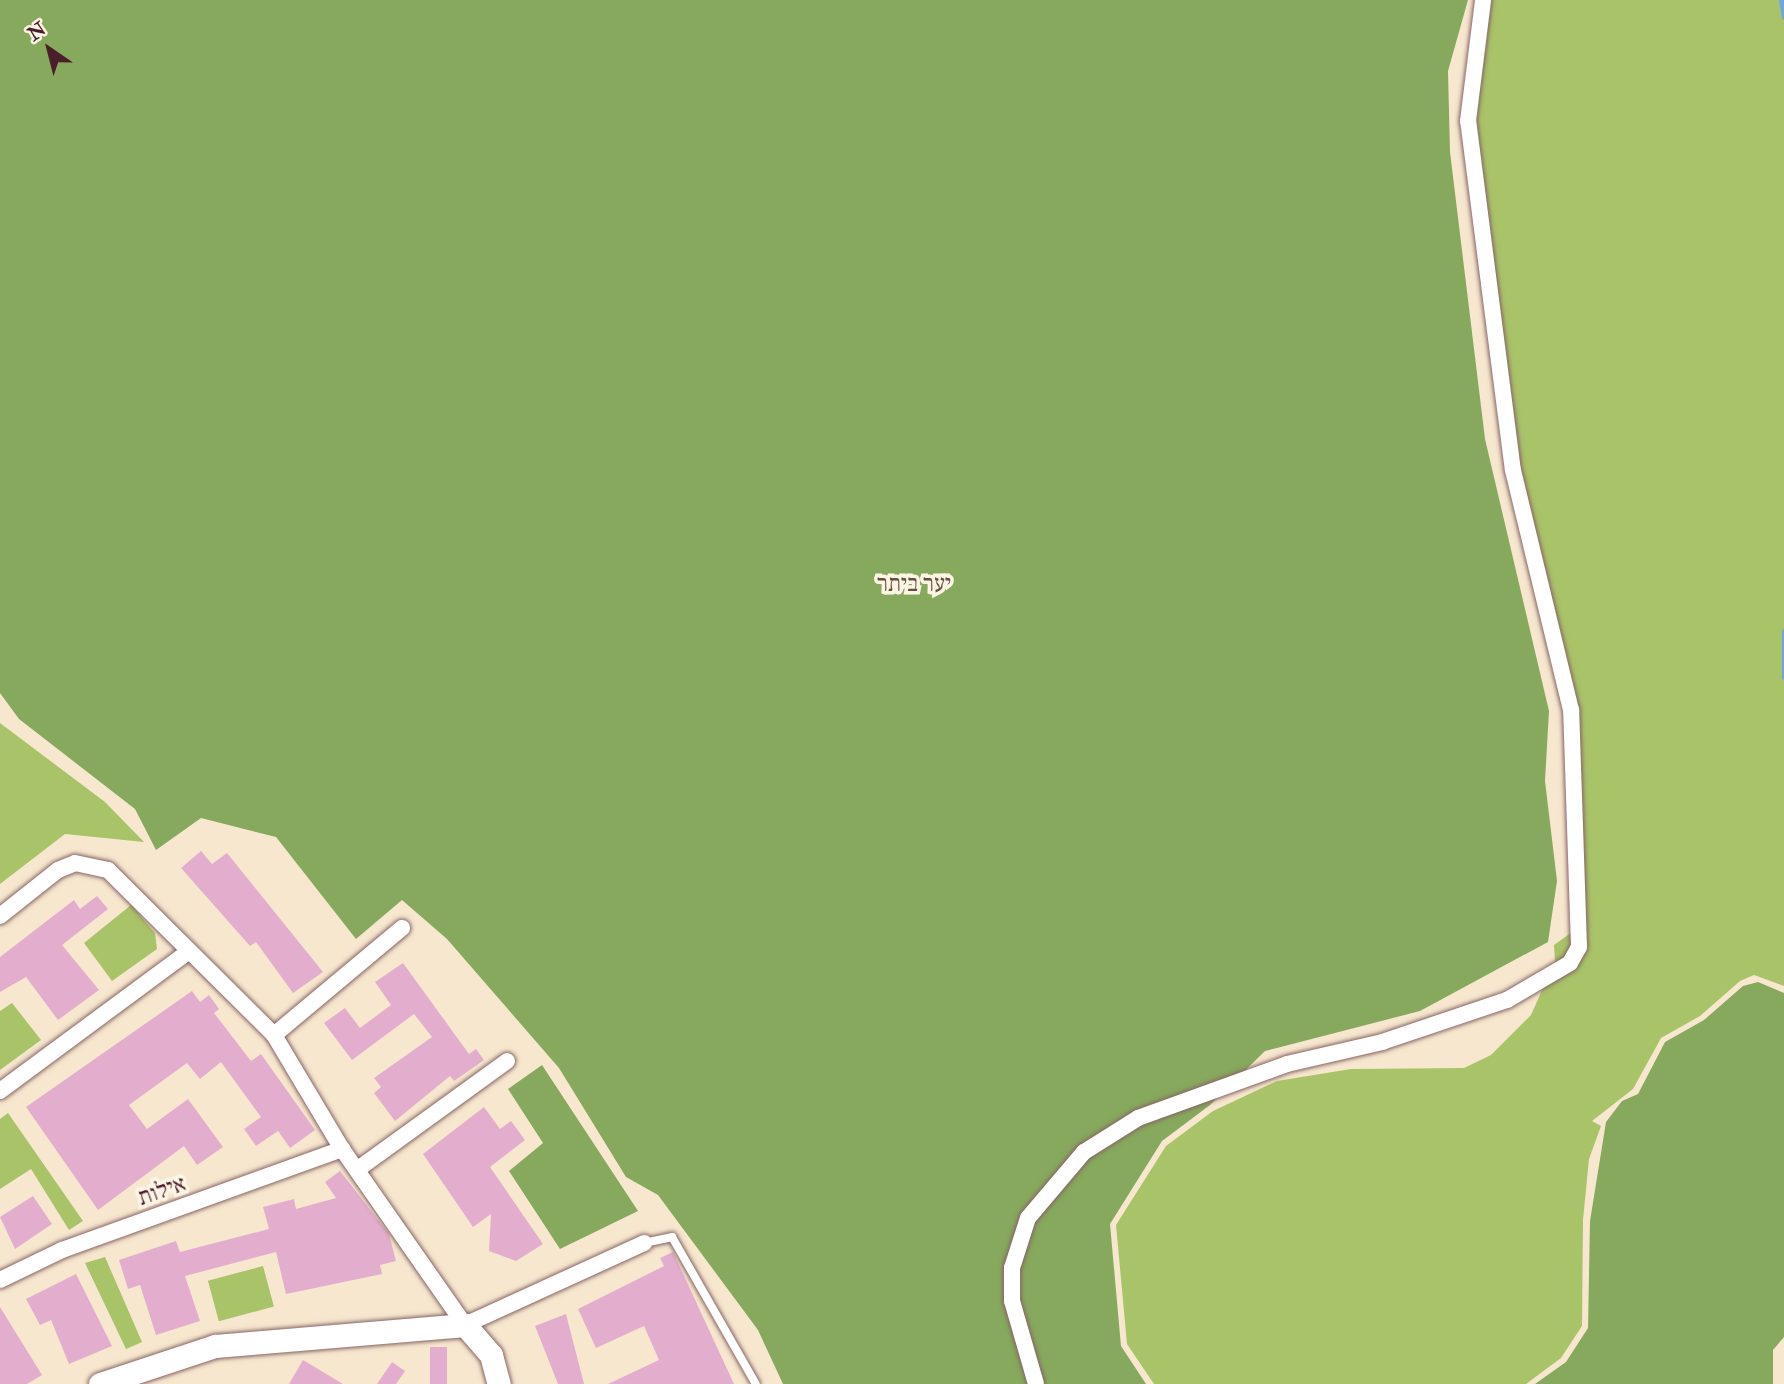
<!DOCTYPE html>
<html>
<head>
<meta charset="utf-8">
<style>
  body { margin:0 }
  #map { position:relative; width:1784px; height:1384px; overflow:hidden; background:#f7e7cf; font-family:"IM FELL Double Pica","Frank Ruhl Libre",serif }
  div>[style] { position:absolute }
  [style*='--x'] { left:calc(var(--x)*1px); top:calc(var(--y)*1px); width:calc(var(--w)*1px); rotate:calc(var(--a)*1deg) }
  .green>* { inset:0; background:#a9c369; transform-origin:0 0 }
  .forest>* { inset:0; background:#86a95d }
  .stream>* { height:5px; margin:-2.5px; padding:0 2.5px; transform-origin:2.5px; border-radius:2.5px; background:#6ea6dd }
  .building>* { inset:0; background:#e3aecd; transform-origin:0 0 }
  .roads { filter:drop-shadow(0 0 2px #876564) drop-shadow(0 0 2px #876564) }
  .lane>* { height:8px; margin:-4px; padding:0 4px; transform-origin:4px; border-radius:4px; background:#fff }
  .street>* { height:16px; margin:-8px; padding:0 8px; transform-origin:8px; border-radius:8px; background:#fff }
  .secondary>* { height:23px; margin:-11.5px; padding:0 11.5px; transform-origin:11.5px; border-radius:11.5px; background:#fff }
  span { translate:-50% -50%; white-space:nowrap; text-align:center; line-height:1.15; -webkit-text-stroke:7px #fcf5e5; paint-order:stroke }
  .park-label { font-size:23px; color:#66503e }
  .street-label { font-size:23px; color:#4a1f2b }
  .north { position:absolute; left:14px; top:14px; width:70px; height:70px; -webkit-text-stroke:5px #fcf5e5; paint-order:stroke; rotate:325deg; font-size:19px; font-weight:700; line-height:28px; text-align:center; color:#4a1f2b }
  .north::after { content:''; display:block; margin:auto; width:24px; height:32px; background:#4a1f2b; clip-path:polygon(50% 0,100% 100%,50% 72%,0 100%) }
</style>
</head>
<body>
<div id="map">
  <div class="green">
    <div style="clip-path:polygon(1487px 0,1784px 0,1784px 986px,1754px 975px,1740px 981px,1700px 1016px,1661px 1038px,1633px 1089px,1592px 1121px,1601px 1126px,1589px 1159px,1583px 1220px,1582px 1326px,1561px 1358px,1526px 1384px,1154px 1384px,1127px 1344px,1116px 1225px,1166px 1146px,1213px 1111px,1277px 1081px,1351px 1069px,1464px 1068px,1491px 1055px,1531px 1015px,1555px 961px,1554px 945px,1578px 928px,1585px 888px,1574px 708px,1510px 431px,1478px 148px,1473px 71px)"></div>
    <div style="clip-path:polygon(0 723px,105px 802px,144px 842px,65px 834px,0 884px)"></div>
    <div style="clip-path:polygon(131px 905px,155px 933px,157px 949px,112px 981px,84px 943px)"></div>
    <div style="clip-path:polygon(12px 1003px,41px 1040px,0 1070px,0 1011px)"></div>
    <div style="clip-path:polygon(8px 1113px,83px 1221px,69px 1230px,31px 1169px,0 1189px,0 1119px)"></div>
    <div style="clip-path:polygon(105px 1257px,142px 1342px,126px 1349px,85px 1263px)"></div>
    <div style="left:263px;top:1266px;width:42px;height:57px;rotate:75deg"></div>
  </div>
  <div class="forest">
    <div style="clip-path:polygon(0 0,1468px 0,1448px 71px,1450px 152px,1485px 439px,1549px 711px,1545px 781px,1557px 881px,1548px 942px,1420px 1011px,1265px 1051px,1210px 1105px,1162px 1141px,1110px 1224px,1121px 1346px,1146px 1384px,783px 1384px,758px 1330px,658px 1195px,626px 1177px,559px 1068px,447px 939px,402px 900px,356px 939px,276px 837px,201px 818px,156px 850px,135px 809px,19px 719px,0 693px)"></div>
    <div style="clip-path:polygon(1758px 982px,1784px 993px,1784px 1337px,1773px 1350px,1773px 1384px,1535px 1384px,1566px 1362px,1588px 1328px,1590px 1221px,1606px 1122px,1622px 1101px,1638px 1094px,1665px 1042px,1704px 1020px,1743px 986px)"></div>
    <div style="clip-path:polygon(542px 1065px,638px 1211px,560px 1249px,509px 1171px,543px 1143px,508px 1089px)"></div>
  </div>
  <div class="stream">
    <div style="--x:1781;--y:0;--w:17;--a:80"></div>
    <div style="--x:1784;--y:631;--w:46;--a:90"></div>
  </div>
  <div class="building">
    <div style="clip-path:polygon(201px 851px,212px 864px,227px 853px,323px 972px,293px 993px,256px 942px,250px 946px,181px 868px)"></div>
    <div style="clip-path:polygon(97px 896px,108px 909px,62px 945px,99px 990px,58px 1020px,26px 977px,0 992px,0 957px,74px 900px,80px 909px)"></div>
    <div style="clip-path:polygon(403px 963px,469px 1054px,476px 1049px,484px 1060px,454px 1081px,450px 1076px,395px 1121px,374px 1093px,381px 1087px,374px 1078px,432px 1037px,414px 1014px,352px 1060px,324px 1023px,345px 1008px,360px 1028px,391px 1005px,375px 982px)"></div>
    <div style="clip-path:polygon(192px 991px,200px 1002px,209px 995px,219px 1009px,214px 1013px,251px 1061px,261px 1054px,315px 1130px,290px 1148px,278px 1131px,256px 1146px,244px 1129px,261px 1117px,221px 1062px,200px 1079px,187px 1063px,129px 1105px,147px 1129px,188px 1099px,223px 1147px,197px 1165px,184px 1146px,98px 1210px,26px 1107px)"></div>
    <div style="clip-path:polygon(484px 1107px,500px 1129px,511px 1121px,525px 1140px,490px 1167px,543px 1244px,516px 1261px,489px 1251px,491px 1214px,473px 1227px,423px 1154px)"></div>
    <div style="clip-path:polygon(340px 1171px,389px 1234px,396px 1261px,380px 1265px,382px 1274px,286px 1294px,276px 1252px,185px 1276px,200px 1321px,156px 1335px,140px 1285px,128px 1289px,119px 1260px,176px 1241px,180px 1252px,269px 1229px,263px 1207px,294px 1199px,296px 1209px,336px 1198px,325px 1182px)"></div>
    <div style="clip-path:polygon(33px 1196px,52px 1224px,15px 1249px,0 1217px)"></div>
    <div style="clip-path:polygon(673px 1252px,734px 1384px,608px 1384px,659px 1360px,644px 1326px,596px 1348px,578px 1309px,664px 1266px,660px 1258px)"></div>
    <div style="clip-path:polygon(76px 1274px,112px 1346px,69px 1364px,51px 1320px,40px 1325px,26px 1299px)"></div>
    <div style="clip-path:polygon(0 1307px,42px 1375px,27px 1384px,0 1384px)"></div>
    <div style="clip-path:polygon(566px 1314px,584px 1384px,558px 1384px,535px 1326px)"></div>
    <div style="left:430px;top:1347px;width:17px;height:37px"></div>
    <div style="clip-path:polygon(303px 1360px,343px 1384px,289px 1384px)"></div>
    <div style="clip-path:polygon(392px 1362px,405px 1371px,396px 1384px,377px 1384px)"></div>
  </div>
  <div class="roads">
    <div class="lane">
      <div style="--x:644;--y:1243;--w:29;--a:-12"></div>
      <div style="--x:672;--y:1237;--w:169;--a:60.3"></div>
    </div>
    <div class="street">
      <div style="--x:0;--y:916;--w:74;--a:-38.4"></div>
      <div style="--x:58;--y:870;--w:18;--a:-22"></div>
      <div style="--x:75;--y:863;--w:34;--a:12"></div>
      <div style="--x:108;--y:870;--w:234;--a:44.8"></div>
      <div style="--x:274;--y:1035;--w:133;--a:59.2"></div>
      <div style="--x:342;--y:1149;--w:215;--a:55.1"></div>
      <div style="--x:465;--y:1325;--w:197;--a:-24.6"></div>
      <div style="--x:274;--y:1035;--w:167;--a:-39.9"></div>
      <div style="--x:0;--y:1091;--w:234;--a:-36.5"></div>
      <div style="--x:358;--y:1169;--w:184;--a:-35.9"></div>
      <div style="--x:0;--y:1280;--w:69;--a:-25.8"></div>
      <div style="--x:62;--y:1250;--w:298;--a:-19.8"></div>
      <div style="--x:1036;--y:1384;--w:86;--a:-106.1"></div>
      <div style="--x:1012;--y:1301;--w:33;--a:-90"></div>
      <div style="--x:1012;--y:1268;--w:52;--a:-72.3"></div>
      <div style="--x:1028;--y:1218;--w:87;--a:-49.7"></div>
      <div style="--x:1084;--y:1152;--w:64;--a:-32.2"></div>
      <div style="--x:1138;--y:1118;--w:158;--a:-19.9"></div>
      <div style="--x:1287;--y:1064;--w:98;--a:-13"></div>
      <div style="--x:1382;--y:1042;--w:132;--a:-18.6"></div>
      <div style="--x:1507;--y:1000;--w:73;--a:-30.4"></div>
      <div style="--x:1570;--y:963;--w:18;--a:-61"></div>
      <div style="--x:1579;--y:947;--w:237;--a:-91.9"></div>
      <div style="--x:1571;--y:710;--w:246;--a:-103.6"></div>
      <div style="--x:1513;--y:471;--w:353;--a:-97.3"></div>
      <div style="--x:1468;--y:121;--w:122;--a:-82.9"></div>
    </div>
    <div class="secondary">
      <div style="--x:100;--y:1384;--w:121;--a:-18.3"></div>
      <div style="--x:215;--y:1346;--w:251;--a:-4.8"></div>
      <div style="--x:465;--y:1325;--w:40;--a:49"></div>
      <div style="--x:491;--y:1355;--w:30;--a:75"></div>
    </div>
  </div>
  <div class="park-label">
    <span style="left:914px;top:584px">יער ביתר</span>
  </div>
  <div class="street-label">
    <span style="left:162px;top:1191px;rotate:-19deg">אילות</span>
  </div>
  <div class="north">N</div>
</div>
</body>
</html>
